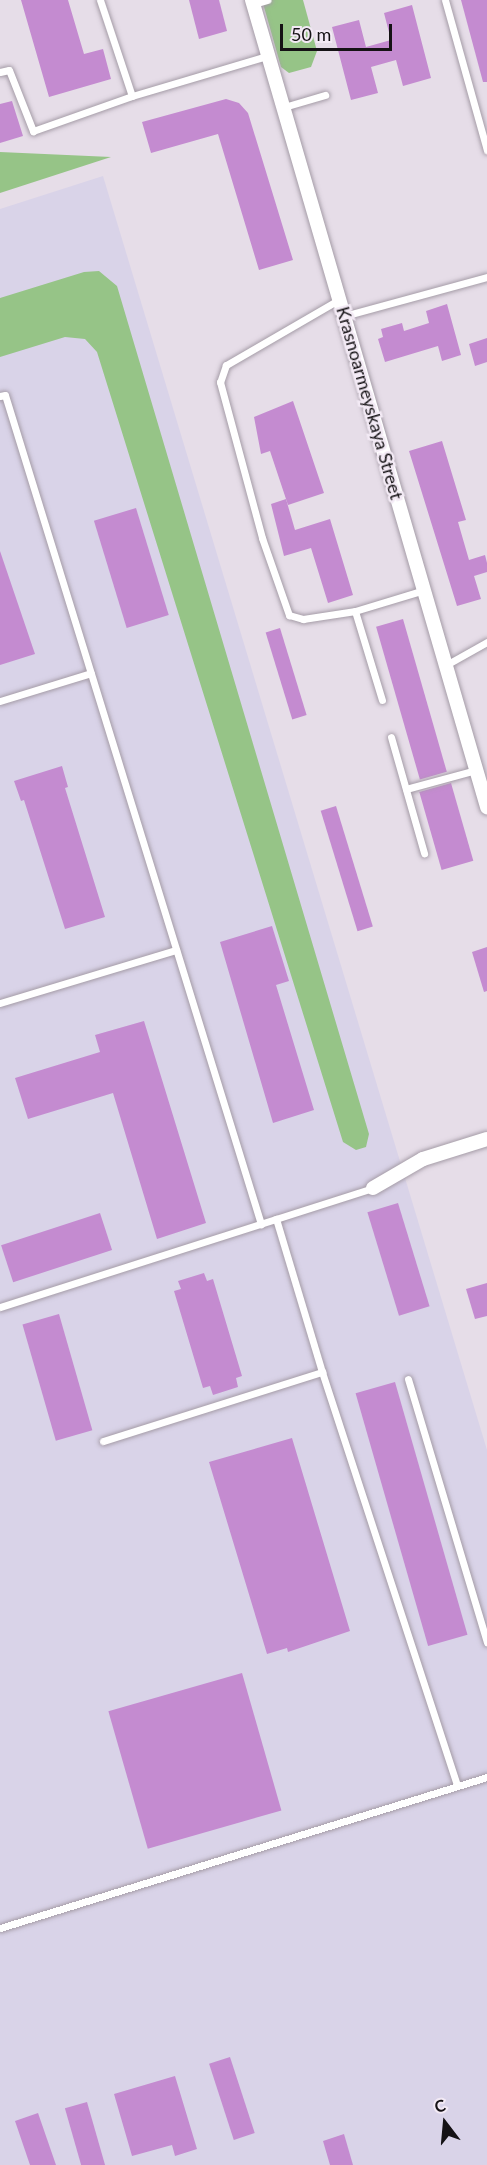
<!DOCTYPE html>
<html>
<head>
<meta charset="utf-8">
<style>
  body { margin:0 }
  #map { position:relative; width:487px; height:2165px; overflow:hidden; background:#e6dde8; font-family:Lato,sans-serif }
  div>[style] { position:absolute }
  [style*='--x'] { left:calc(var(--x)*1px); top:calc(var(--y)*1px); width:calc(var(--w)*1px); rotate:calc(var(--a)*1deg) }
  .commercial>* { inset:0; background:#d9d3e8 }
  .green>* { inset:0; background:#96c487 }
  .building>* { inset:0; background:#c48bd0; transform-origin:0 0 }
  .roads { filter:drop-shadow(0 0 2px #a59ca7) drop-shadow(0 0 2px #a59ca7) }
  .lane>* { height:7px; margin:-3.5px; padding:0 3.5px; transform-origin:3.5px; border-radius:3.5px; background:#fff }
  .street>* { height:14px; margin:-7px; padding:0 7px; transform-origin:7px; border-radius:7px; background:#fff }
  span { translate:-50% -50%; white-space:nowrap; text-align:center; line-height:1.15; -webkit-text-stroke:5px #f3eaf5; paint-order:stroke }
  .street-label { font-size:18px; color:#151215 }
  .north { position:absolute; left:415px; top:2093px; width:60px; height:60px; -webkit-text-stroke:4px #f3eaf5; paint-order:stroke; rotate:344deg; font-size:16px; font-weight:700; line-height:24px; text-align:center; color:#151215 }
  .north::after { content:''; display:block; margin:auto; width:21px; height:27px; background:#151215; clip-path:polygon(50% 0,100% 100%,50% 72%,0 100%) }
  .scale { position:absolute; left:280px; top:24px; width:112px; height:27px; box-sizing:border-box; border:3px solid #151215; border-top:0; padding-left:8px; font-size:18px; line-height:21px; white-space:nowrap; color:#151215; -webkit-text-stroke:4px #f3eaf5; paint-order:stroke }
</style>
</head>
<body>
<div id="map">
  <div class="commercial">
    <div style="clip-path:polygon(103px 176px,487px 1450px,487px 2165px,0 2165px,0 209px)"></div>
  </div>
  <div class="green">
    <div style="clip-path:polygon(262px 0,303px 0,317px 51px,311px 67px,289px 73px,281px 67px)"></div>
    <div style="clip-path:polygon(0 152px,111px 157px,0 193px)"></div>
    <div style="clip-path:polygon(99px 271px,117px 286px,369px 1134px,366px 1147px,356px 1150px,343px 1142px,97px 352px,85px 339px,65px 337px,0 357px,0 298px,84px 272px)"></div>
  </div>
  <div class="building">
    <div style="clip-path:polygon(21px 0,68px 0,84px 54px,103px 49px,111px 79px,49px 97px)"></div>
    <div style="clip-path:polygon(189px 0,219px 0,227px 31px,199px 39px)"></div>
    <div style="clip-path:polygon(461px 0,487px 0,487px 82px,483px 82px)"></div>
    <div style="clip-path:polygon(412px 5px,431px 78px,403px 86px,396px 60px,371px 67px,378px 93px,351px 100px,332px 27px,359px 20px,366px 47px,391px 40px,384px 13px)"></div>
    <div style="clip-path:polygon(226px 99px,239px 103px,248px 113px,293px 260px,259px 270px,218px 134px,151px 153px,142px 122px)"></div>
    <div style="clip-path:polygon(12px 101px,23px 136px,0 143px,0 104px)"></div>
    <div style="clip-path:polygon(447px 304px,461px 355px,442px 361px,438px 346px,385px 362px,378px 339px,383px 337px,381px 329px,402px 323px,404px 331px,429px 323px,426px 311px)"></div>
    <div style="clip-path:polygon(487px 338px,487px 362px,475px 366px,469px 344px)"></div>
    <div style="clip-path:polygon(293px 401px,324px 493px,288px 505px,270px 451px,261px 454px,254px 417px)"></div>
    <div style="clip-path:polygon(442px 441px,466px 520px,458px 522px,469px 560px,485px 555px,487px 563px,487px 572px,474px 576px,481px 599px,457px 606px,409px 451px)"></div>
    <div style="clip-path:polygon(286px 499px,295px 530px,330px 519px,353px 595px,328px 603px,311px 548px,284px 556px,271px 504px)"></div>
    <div style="left:136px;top:508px;width:112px;height:44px;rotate:73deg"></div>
    <div style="clip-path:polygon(0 551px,35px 654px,0 665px)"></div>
    <div style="left:403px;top:619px;width:159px;height:28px;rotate:74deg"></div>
    <div style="left:280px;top:628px;width:91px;height:15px;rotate:73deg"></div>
    <div style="clip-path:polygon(62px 766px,68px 787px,65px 788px,105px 917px,65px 929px,24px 800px,21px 801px,14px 781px)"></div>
    <div style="left:451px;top:783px;width:81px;height:33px;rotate:74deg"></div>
    <div style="left:336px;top:806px;width:126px;height:16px;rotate:73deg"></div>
    <div style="clip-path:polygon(272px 926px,289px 981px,276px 985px,314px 1110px,273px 1123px,220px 942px)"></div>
    <div style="clip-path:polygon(487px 947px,487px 991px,484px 992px,472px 952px)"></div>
    <div style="clip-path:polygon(144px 1021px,206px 1223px,157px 1239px,113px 1093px,28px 1119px,15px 1078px,100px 1052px,95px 1035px)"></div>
    <div style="left:398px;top:1203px;width:108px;height:32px;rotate:73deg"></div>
    <div style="left:100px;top:1213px;width:39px;height:104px;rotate:72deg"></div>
    <div style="clip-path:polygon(204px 1273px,207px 1281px,213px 1279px,242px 1376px,236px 1378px,238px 1387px,213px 1395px,210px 1386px,203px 1388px,174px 1291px,181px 1289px,178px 1281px)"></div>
    <div style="clip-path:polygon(487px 1283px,487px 1316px,475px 1319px,466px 1289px)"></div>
    <div style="left:59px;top:1314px;width:121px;height:38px;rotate:74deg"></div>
    <div style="left:395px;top:1382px;width:263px;height:41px;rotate:74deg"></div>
    <div style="clip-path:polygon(292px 1438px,350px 1631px,288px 1652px,287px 1648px,267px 1654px,209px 1462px)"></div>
    <div style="left:242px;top:1673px;width:143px;height:139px;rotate:74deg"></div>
    <div style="left:230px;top:2057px;width:80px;height:22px;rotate:72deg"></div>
    <div style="clip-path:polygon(175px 2076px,197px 2149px,175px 2156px,172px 2145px,132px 2156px,114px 2094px)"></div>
    <div style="left:87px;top:2102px;width:66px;height:23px;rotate:74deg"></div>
    <div style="clip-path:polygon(38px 2113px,56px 2165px,30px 2165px,15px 2121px)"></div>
    <div style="clip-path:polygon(344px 2134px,353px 2165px,330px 2165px,323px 2141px)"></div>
  </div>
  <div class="roads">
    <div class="lane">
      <div style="--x:100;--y:0;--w:101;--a:71.6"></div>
      <div style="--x:445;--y:0;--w:156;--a:74.4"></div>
      <div style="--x:254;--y:4;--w:14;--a:-17"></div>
      <div style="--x:0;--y:72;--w:9;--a:-13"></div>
      <div style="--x:9;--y:70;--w:66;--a:68.5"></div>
      <div style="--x:33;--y:131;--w:105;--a:-19.5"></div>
      <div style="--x:132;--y:96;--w:141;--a:-16.5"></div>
      <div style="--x:284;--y:107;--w:43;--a:-16.3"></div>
      <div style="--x:340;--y:299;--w:132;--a:149.9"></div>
      <div style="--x:226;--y:365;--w:18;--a:109"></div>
      <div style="--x:220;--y:382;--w:162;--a:74.9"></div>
      <div style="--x:262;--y:538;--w:82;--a:70.7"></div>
      <div style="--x:289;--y:615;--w:15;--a:16"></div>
      <div style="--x:303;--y:619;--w:53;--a:-8.7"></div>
      <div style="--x:344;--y:316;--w:148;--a:-15.3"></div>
      <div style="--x:0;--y:396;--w:5;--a:-11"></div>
      <div style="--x:5;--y:395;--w:868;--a:72.84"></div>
      <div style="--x:446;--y:665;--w:47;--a:-29.3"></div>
      <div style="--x:382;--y:700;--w:93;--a:-106.9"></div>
      <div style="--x:355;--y:611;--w:72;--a:-16.9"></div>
      <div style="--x:0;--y:701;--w:95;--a:-17.1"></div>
      <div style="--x:391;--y:737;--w:121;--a:74.1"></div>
      <div style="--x:406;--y:789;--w:73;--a:-15.2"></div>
      <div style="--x:0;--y:1003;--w:184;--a:-16.8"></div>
      <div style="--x:0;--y:1307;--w:392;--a:-17.7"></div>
      <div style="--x:322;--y:1372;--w:435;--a:71.9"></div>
      <div style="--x:408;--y:1379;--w:275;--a:73.3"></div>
      <div style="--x:103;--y:1441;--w:230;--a:-17.5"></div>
      <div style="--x:322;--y:1372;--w:160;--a:-106.7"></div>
      <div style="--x:0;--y:1928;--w:510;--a:-17.23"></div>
    </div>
    <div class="street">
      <div style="--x:252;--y:0;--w:841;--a:73.76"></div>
      <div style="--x:373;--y:1188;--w:58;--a:-30.1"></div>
      <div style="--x:423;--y:1159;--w:67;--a:-17.4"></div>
    </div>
  </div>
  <div class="street-label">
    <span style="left:370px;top:403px;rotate:74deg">Krasnoarmeyskaya Street</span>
  </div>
  <div class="north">С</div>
  <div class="scale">50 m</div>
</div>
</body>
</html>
